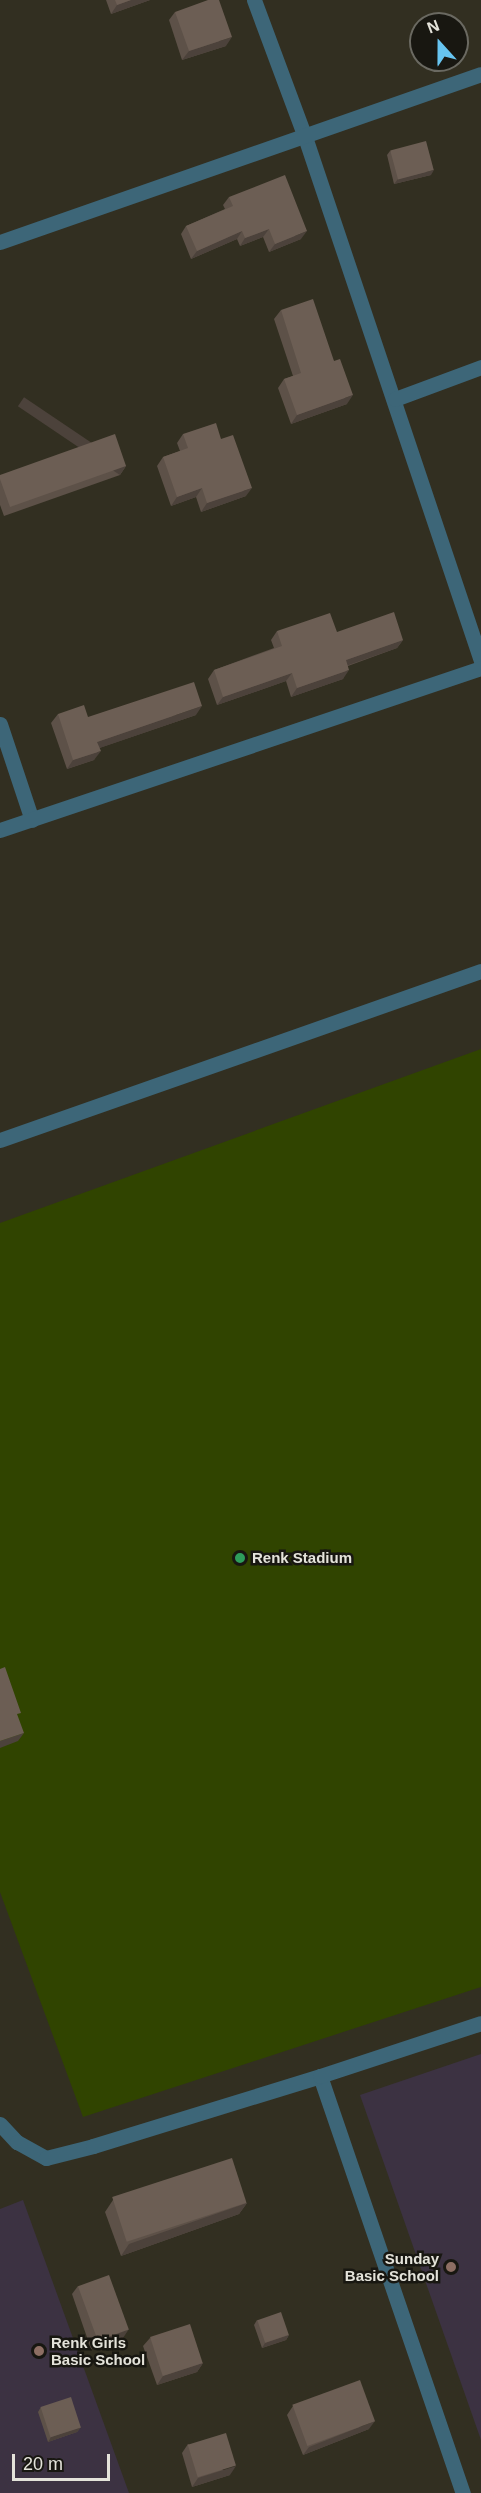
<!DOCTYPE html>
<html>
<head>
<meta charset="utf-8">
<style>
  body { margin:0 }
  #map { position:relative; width:481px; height:2493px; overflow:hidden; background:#322f21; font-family:Helvetica,sans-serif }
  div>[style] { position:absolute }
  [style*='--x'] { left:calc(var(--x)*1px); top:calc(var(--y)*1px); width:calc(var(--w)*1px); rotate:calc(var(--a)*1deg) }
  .education>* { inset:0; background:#3c3242 }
  .green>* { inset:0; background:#304400 }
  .minor>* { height:15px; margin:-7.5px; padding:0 7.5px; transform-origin:7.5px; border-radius:7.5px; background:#3d6678 }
  .wall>* { inset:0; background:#5d5148 }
  .shaded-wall>* { inset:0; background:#4c423b; transform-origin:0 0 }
  .building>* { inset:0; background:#6c5e54; transform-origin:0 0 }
  .dots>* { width:16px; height:16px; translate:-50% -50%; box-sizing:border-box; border:3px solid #181711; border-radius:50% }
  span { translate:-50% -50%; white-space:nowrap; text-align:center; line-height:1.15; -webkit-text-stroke:5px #181711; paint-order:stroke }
  .poi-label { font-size:15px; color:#e4e3da; font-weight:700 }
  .left { translate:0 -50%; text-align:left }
  .right { translate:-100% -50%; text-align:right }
  .north { position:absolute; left:409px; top:12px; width:60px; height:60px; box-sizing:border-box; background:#181711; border:2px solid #6a6961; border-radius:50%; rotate:339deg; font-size:16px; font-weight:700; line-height:24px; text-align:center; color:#e4e3da }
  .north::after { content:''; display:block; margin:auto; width:21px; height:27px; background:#67c4f0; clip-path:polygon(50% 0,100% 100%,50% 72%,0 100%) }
  .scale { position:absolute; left:12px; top:2454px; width:98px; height:27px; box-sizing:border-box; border:3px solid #e4e3da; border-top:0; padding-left:8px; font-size:18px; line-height:21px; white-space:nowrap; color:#e4e3da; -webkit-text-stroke:4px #181711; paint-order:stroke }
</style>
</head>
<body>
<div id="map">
  <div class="education">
    <div style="clip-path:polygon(481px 2054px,481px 2440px,360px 2095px)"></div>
    <div style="clip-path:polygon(23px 2200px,129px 2493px,0 2493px,0 2209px)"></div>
  </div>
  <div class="green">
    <div style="clip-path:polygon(481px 1049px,481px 1987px,83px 2117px,0 1892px,0 1223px)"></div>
  </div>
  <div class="minor">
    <div style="--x:254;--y:0;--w:146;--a:69.6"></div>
    <div style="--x:305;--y:137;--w:553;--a:71.43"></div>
    <div style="--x:0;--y:242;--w:509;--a:-19.25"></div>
    <div style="--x:395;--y:399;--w:92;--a:-20.4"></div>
    <div style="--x:0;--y:724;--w:101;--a:71.6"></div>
    <div style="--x:0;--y:830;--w:508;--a:-18.61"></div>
    <div style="--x:0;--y:1140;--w:510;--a:-19.36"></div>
    <div style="--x:320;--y:2076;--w:441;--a:71.1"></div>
    <div style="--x:0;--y:2124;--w:25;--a:47"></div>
    <div style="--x:17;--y:2142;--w:33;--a:29"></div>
    <div style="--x:46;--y:2158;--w:49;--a:-14.3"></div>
    <div style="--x:93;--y:2146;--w:238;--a:-17.1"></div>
    <div style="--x:320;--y:2076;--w:169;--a:-18.2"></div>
  </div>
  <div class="wall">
    <div style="clip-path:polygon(106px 0,150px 0,111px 14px)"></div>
    <div style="clip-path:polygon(175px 12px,226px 46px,182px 60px,169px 20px)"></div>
    <div style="clip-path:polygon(390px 151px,431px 175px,394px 184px,387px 155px)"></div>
    <div style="clip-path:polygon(229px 197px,301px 239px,269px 252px,263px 237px,240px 246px,237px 239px,191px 259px,181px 234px,186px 226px,225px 209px,223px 205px)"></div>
    <div style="clip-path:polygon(281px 310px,334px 361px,347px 404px,291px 424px,278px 388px,284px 379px,293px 376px,274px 319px)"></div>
    <div style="clip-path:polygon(183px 434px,221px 439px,246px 496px,201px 512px,196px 497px,171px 506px,157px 466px,163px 457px,180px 451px,177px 443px)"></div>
    <div style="clip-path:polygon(126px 466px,120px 475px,4px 516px,0 505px,0 475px)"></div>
    <div style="clip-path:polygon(277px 631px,337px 632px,403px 640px,397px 648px,348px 666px,343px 679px,291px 697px,286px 681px,217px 705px,208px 679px,214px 670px,274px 648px,271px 640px)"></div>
    <div style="clip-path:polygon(58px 714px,88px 717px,196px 715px,99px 748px,94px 760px,67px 769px,51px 723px)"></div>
    <div style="clip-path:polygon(113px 2200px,247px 2203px,239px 2214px,121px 2256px,105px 2212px)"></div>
    <div style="clip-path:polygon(78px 2286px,123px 2338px,91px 2349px,72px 2294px)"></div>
    <div style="clip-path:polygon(257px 2320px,289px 2335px,286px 2340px,262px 2348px,254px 2325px)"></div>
    <div style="clip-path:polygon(150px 2338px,203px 2363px,197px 2372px,157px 2385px,143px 2346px)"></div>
    <div style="clip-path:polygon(293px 2406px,369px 2429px,303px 2455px,287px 2415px)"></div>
    <div style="clip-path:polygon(41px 2407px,81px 2427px,77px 2432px,48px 2442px,38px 2412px)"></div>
    <div style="clip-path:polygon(188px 2444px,230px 2475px,192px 2487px,182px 2453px)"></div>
  </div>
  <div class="shaded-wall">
    <div style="clip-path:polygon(131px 0,150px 0,111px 14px,117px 5px)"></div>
    <div style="clip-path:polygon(232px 37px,226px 46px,182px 60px,189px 51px)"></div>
    <div style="clip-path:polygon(434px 170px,431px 175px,394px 184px,398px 179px)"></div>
    <div style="clip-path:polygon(269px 229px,263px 237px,240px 246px,245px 238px)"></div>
    <div style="clip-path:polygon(242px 231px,237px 239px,191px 259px,197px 251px)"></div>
    <div style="clip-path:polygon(307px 231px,301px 239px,269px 252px,275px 244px)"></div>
    <div style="clip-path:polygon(353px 395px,347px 404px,291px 424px,297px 415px)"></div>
    <div style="left:126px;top:466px;width:11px;height:123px;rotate:124deg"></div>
    <div style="clip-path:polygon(202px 488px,196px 497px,171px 506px,177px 497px)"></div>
    <div style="clip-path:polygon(252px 488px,246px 496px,201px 512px,207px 503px)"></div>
    <div style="clip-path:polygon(403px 640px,397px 648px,340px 668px,346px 660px)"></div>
    <div style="clip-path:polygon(349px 670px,343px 679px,291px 697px,297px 688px)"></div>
    <div style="clip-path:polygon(292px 673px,286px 681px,217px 705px,223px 697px)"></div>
    <div style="clip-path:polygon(202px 706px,196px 715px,91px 751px,97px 742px)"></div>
    <div style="clip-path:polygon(101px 751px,94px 760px,67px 769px,73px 760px)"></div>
    <div style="clip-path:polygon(24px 1733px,18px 1741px,0 1748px,0 1741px)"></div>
    <div style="clip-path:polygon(247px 2203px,239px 2214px,121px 2256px,129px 2244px)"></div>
    <div style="clip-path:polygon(129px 2329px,123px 2338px,91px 2349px,97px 2340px)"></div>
    <div style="clip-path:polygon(289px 2335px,286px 2340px,262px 2348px,265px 2343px)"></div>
    <div style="clip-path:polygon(203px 2363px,197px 2372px,157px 2385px,163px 2376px)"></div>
    <div style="clip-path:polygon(375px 2421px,369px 2429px,303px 2455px,309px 2447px)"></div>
    <div style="clip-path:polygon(81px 2427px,77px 2432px,48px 2442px,51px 2437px)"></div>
    <div style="clip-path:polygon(236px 2466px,230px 2475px,192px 2487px,198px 2478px)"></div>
  </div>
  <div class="building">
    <div style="clip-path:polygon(115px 0,131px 0,117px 5px)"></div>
    <div style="clip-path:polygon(208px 0,219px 0,232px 37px,189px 51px,175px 12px)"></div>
    <div style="left:426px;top:141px;width:30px;height:37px;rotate:75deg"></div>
    <div style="clip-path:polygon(285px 175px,307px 231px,275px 244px,269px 229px,245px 238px,242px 231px,197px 251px,186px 226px,233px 206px,229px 197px)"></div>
    <div style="clip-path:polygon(313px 299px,334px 361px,340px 359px,353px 395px,297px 415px,284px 379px,301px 373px,281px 310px)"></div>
    <div style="clip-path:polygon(216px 423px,221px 439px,233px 435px,252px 488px,207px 503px,202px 488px,177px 497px,163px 457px,188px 448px,183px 434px)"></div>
    <div style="clip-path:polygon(115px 434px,126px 466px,10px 507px,0 479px,0 475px)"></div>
    <div style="clip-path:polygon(394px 612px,403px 640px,346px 660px,349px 670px,297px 688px,292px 673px,223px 697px,214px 670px,282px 646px,277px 631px,330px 613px,337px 632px)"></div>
    <div style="clip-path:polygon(194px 682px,202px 706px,97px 742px,101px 751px,73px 760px,58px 714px,84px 705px,88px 717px)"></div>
    <div style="clip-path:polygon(5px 1667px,21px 1713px,17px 1714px,24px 1733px,0 1741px,0 1669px)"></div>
    <div style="left:232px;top:2158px;width:47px;height:126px;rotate:72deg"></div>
    <div style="left:109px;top:2275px;width:58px;height:33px;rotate:70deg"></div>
    <div style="left:281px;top:2312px;width:24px;height:25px;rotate:71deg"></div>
    <div style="left:190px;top:2324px;width:41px;height:42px;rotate:72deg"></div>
    <div style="left:360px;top:2380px;width:44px;height:72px;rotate:70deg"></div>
    <div style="left:71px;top:2397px;width:32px;height:32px;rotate:72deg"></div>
    <div style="left:226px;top:2433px;width:34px;height:40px;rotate:73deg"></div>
  </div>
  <div class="dots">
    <div style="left:240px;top:1558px;background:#2e9e5b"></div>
    <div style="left:451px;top:2267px;background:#8d6e63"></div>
    <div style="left:39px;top:2351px;background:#8d6e63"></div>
  </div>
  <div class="poi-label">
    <span class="left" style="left:252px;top:1558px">Renk Stadium</span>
    <span class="right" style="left:439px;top:2267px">Sunday<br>Basic School</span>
    <span class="left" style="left:51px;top:2351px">Renk Girls<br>Basic School</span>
  </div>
  <div class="north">N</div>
  <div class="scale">20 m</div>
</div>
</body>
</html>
